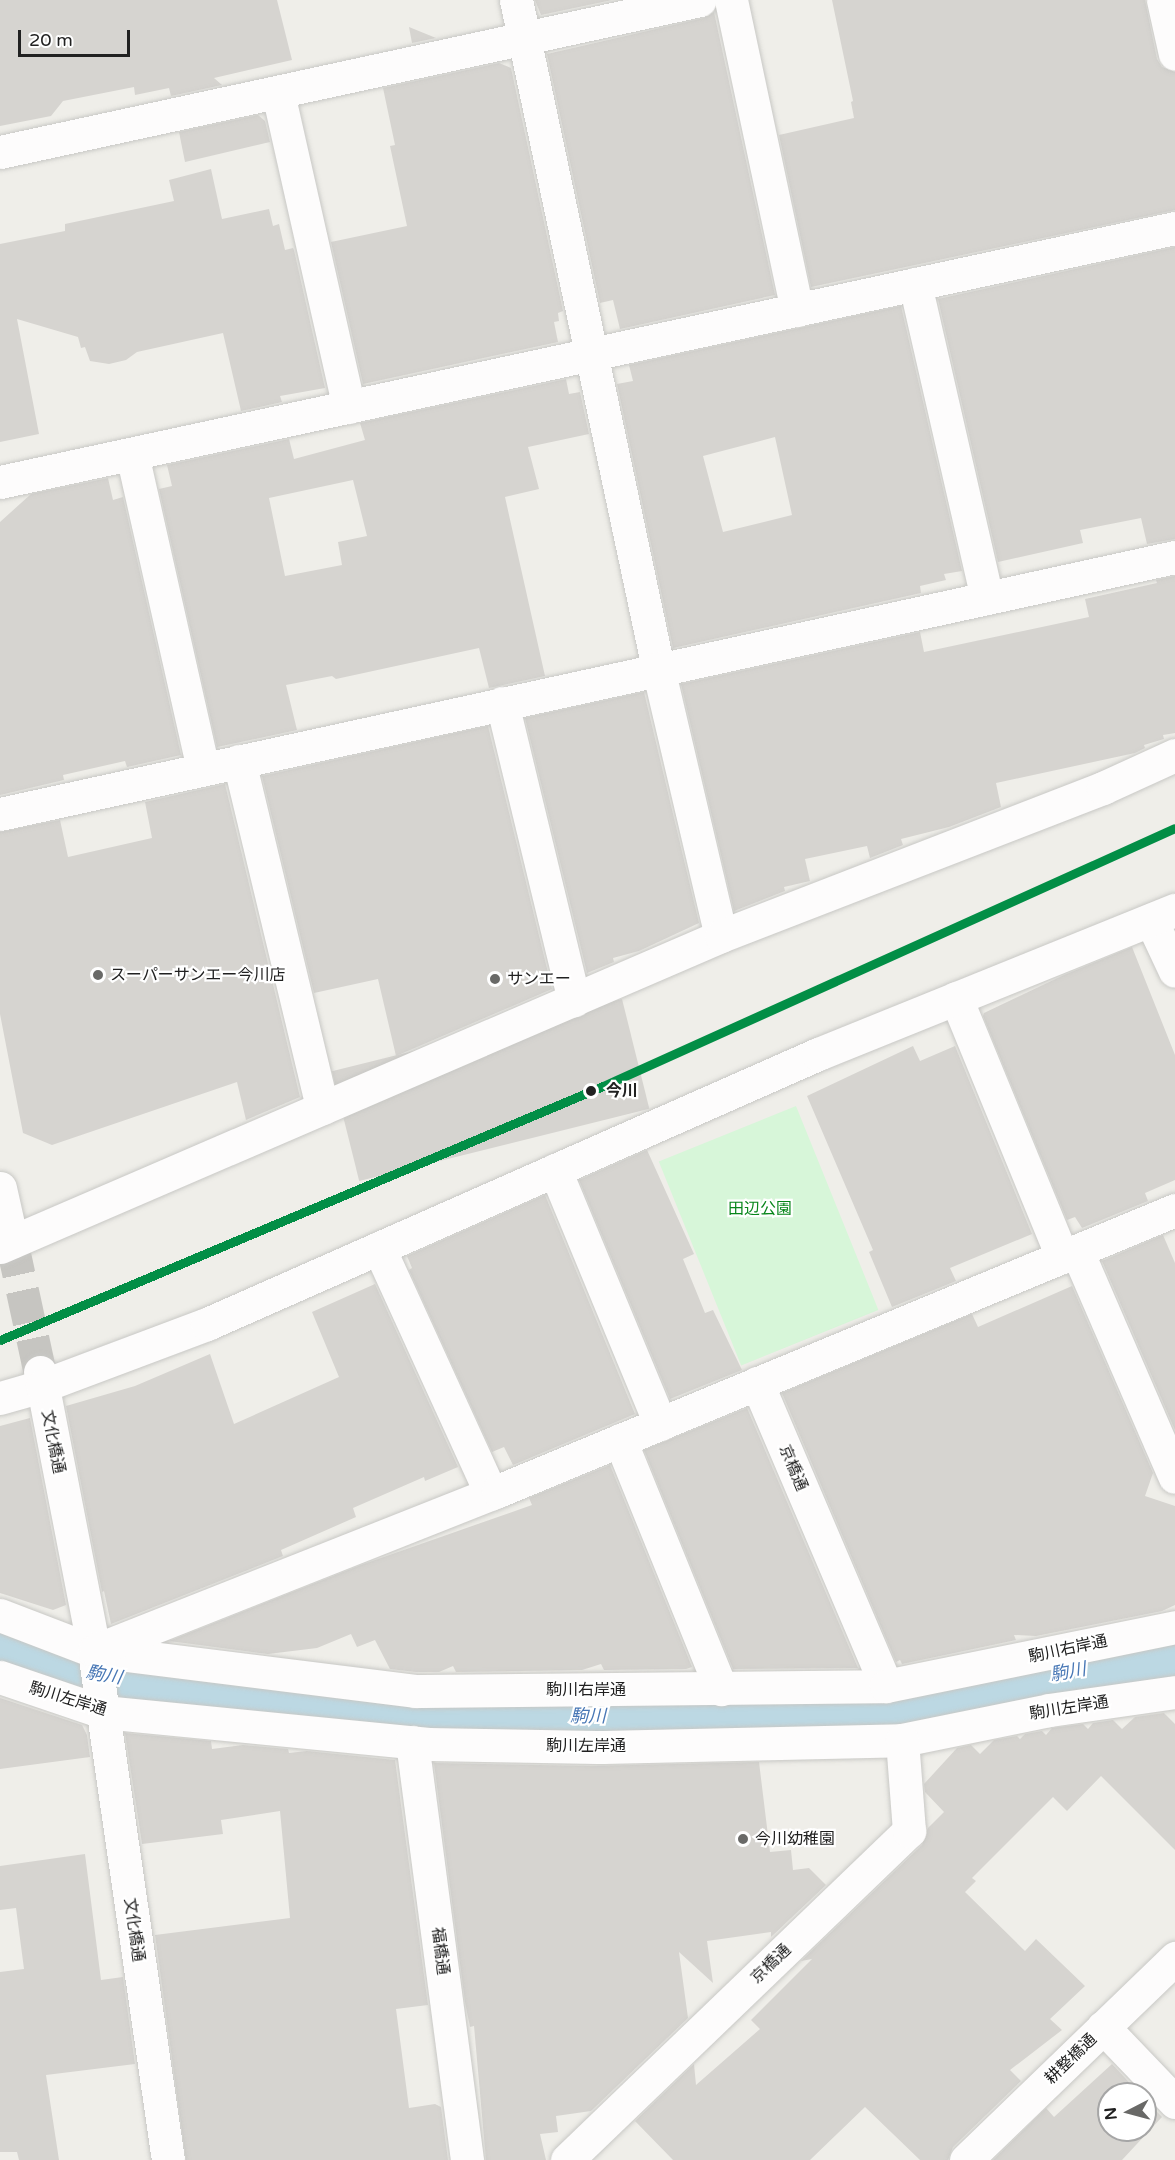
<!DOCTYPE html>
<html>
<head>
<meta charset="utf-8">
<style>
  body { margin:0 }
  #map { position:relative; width:1175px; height:2160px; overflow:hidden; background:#efeee9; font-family:"Varela Round","Noto Sans JP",sans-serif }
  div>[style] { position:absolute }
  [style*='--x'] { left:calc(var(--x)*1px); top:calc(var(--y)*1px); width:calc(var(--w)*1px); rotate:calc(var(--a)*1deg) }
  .park>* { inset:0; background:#d7f6d9; transform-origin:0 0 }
  .river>* { height:68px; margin:-34px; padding:0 34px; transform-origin:34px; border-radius:34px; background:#bcd8e3 }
  .building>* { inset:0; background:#d6d4d0; transform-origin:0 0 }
  .minor-tunnel>* { height:33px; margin-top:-16.5px; transform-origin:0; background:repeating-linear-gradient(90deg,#c6c5c1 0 33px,transparent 0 49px) }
  .roads { filter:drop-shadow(0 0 2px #c8c8c5) drop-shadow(0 0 2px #c8c8c5) }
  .minor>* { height:33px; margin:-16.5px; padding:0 16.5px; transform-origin:16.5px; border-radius:16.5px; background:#fdfcfc }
  .rail-1>* { height:9px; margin:-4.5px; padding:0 4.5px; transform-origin:4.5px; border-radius:4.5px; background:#028e46 }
  .dots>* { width:16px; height:16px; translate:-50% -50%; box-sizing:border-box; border:3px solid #fff; border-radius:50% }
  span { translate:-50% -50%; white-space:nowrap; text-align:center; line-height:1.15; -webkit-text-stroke:4.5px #fff; paint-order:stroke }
  .poi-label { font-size:16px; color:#212121 }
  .left { translate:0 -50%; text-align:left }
  .stop-label { font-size:16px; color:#212121; font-weight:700 }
  .park-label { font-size:16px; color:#08861b }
  .street-label { font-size:16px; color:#212121 }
  .water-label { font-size:18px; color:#4877b5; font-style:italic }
  .north { position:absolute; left:1097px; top:2082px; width:60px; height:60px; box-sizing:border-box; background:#fff; border:2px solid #a6a6a6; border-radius:50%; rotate:264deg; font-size:16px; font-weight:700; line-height:24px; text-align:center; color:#212121 }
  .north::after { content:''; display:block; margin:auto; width:21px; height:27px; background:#696967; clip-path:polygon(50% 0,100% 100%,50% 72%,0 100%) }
  .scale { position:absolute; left:18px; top:30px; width:112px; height:27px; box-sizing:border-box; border:3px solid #212121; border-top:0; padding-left:8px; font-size:18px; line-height:21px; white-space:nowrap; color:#212121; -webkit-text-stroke:4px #fff; paint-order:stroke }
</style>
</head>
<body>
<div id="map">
  <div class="park">
    <div style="left:796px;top:1106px;width:220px;height:148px;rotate:68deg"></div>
  </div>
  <div class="river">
    <div style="--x:0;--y:1648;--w:61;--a:17.2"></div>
    <div style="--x:58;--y:1666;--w:81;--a:10.6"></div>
    <div style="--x:138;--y:1681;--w:286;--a:7.2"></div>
    <div style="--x:422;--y:1717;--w:471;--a:-0.1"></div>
    <div style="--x:893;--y:1716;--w:175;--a:-14.6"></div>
    <div style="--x:1062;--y:1672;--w:114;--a:-7.6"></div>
  </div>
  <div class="building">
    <div style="clip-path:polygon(0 0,277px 0,292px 60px,214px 78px,222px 85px,171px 96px,169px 88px,135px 95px,134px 87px,63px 101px,51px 116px,0 126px)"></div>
    <div style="clip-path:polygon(535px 0,612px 0,541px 15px)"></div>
    <div style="clip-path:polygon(832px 0,1145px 0,1157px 59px,1162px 67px,1175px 72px,1175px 210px,811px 287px,779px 135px,854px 118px,851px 102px,853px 101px)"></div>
    <div style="clip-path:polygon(714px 12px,775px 295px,620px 329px,613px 300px,600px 303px,547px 54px,704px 18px)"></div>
    <div style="clip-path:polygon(409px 27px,436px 38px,412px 43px)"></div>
    <div style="clip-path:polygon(499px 63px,511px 68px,563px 311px,558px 313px,559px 321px,554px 322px,558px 342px,363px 384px,331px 242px,407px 226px,390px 146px,395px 145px,383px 88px)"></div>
    <div style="clip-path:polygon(258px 115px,265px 121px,270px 142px,185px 162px,179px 132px)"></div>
    <div style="clip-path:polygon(211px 169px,222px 219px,269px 209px,273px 226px,279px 224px,285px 250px,293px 248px,294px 250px,325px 388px,280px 396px,282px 402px,241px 411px,223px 333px,137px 352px,126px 360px,109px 364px,90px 361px,85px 347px,81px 348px,78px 337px,17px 319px,39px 434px,0 442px,0 244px,65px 231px,65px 224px,174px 201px,169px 180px)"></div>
    <div style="clip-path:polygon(1175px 247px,1175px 539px,1147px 544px,1141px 518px,1080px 530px,1083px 543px,998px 562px,938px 299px)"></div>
    <div style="clip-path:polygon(evenodd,901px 306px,962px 571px,944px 574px,946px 580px,920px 586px,921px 593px,673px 648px,617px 384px,633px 381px,629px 365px,901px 306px,775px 437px,792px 515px,723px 532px,703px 456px,775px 437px)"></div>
    <div style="clip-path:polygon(evenodd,566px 379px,569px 394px,580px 392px,589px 434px,528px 447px,539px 489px,505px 497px,545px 676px,489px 688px,479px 648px,336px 679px,332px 676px,286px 685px,297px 730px,217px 747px,159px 489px,172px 486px,167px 465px,289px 439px,294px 459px,365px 440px,360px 423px,566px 379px,353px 480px,367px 536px,338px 542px,342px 565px,285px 576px,269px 498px,353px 480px)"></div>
    <div style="clip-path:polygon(108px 478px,113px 500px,123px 497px,181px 755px,127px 767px,125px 761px,63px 775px,64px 780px,0 795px,0 522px,31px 494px)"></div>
    <div style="clip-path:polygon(1175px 576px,1175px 733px,1163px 735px,1164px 739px,1144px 745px,1145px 748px,1135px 753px,996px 783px,1001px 807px,949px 827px,901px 839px,903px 845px,870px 858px,867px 846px,805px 859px,810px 881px,784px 887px,785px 891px,734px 911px,681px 684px,920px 632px,924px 652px,1089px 617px,1085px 599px,1157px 583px,1156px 580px)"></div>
    <div style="clip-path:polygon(644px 692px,699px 923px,639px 951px,613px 958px,614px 962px,587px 973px,525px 718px)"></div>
    <div style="clip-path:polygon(488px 726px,552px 989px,396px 1056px,378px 979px,314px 993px,262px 776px)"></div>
    <div style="clip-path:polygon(225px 784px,300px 1097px,246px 1120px,237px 1082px,52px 1145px,23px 1133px,0 1014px,0 832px,60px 820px,68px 857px,152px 838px,145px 802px)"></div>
    <div style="clip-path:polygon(1132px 947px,1175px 1055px,1175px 1180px,1145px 1193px,1148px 1201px,1082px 1228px,1075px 1217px,1067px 1220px,983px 1016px,984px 1013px,1064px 975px)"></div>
    <div style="left:622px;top:999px;width:113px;height:299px;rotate:76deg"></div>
    <div style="clip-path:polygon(913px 1046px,920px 1061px,955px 1046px,1032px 1234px,950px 1268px,956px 1281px,892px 1307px,869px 1252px,873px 1250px,807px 1096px)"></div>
    <div style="clip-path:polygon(647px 1150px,694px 1254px,683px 1259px,705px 1313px,713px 1310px,742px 1370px,670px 1399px,579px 1180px)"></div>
    <div style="clip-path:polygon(545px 1195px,635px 1414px,513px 1465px,504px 1447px,492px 1452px,409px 1270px,412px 1268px,407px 1256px)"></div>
    <div style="clip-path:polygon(1163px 1235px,1175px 1263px,1175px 1430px,1102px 1261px)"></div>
    <div style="clip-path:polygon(375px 1284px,458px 1467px,425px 1481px,424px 1477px,353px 1508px,356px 1517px,281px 1550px,283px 1556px,111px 1624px,104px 1591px,102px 1592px,66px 1406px,135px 1386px,210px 1354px,234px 1424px,339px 1377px,312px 1312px)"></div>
    <div style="clip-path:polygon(1072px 1286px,1153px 1473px,1145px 1496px,1175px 1506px,1175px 1605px,1162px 1611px,1036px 1636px,1014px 1635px,1016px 1640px,902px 1664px,900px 1660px,896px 1662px,782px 1393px,972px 1314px,978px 1327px)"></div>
    <div style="clip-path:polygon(747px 1408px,858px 1668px,733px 1669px,644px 1450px)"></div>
    <div style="clip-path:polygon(30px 1418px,66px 1605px,53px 1610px,0 1593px,0 1426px)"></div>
    <div style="clip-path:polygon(610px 1465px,692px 1667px,686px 1669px,604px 1670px,601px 1664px,582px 1670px,456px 1672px,453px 1666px,439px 1672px,416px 1672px,390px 1669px,375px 1640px,357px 1647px,351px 1634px,317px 1648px,268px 1654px,169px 1641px,361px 1565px,532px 1505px,529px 1498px)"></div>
    <div style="clip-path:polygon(0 1698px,82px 1725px,87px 1735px,90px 1757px,0 1769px)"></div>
    <div style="clip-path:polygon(1164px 1713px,1175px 1724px,1175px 1850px,1101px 1776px,1067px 1811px,1053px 1797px,972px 1878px,976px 1881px,965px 1892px,1025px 1951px,1036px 1939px,1085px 1986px,1050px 2019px,1062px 2030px,1010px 2070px,1021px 2081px,953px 2147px,948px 2160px,920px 2160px,865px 2107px,810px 2160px,673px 2160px,635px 2121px,694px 2064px,696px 2085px,760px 2029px,751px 2020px,812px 1959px,801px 1961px,922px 1845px,928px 1828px,944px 1812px,925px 1792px,924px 1784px,957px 1748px,971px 1745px,980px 1754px,994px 1740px,1017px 1736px,1020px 1739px,1025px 1734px,1042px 1731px,1046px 1735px,1052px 1728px,1083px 1724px,1088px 1729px,1093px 1723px,1113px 1720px,1122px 1729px,1135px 1717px)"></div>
    <div style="clip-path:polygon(125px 1733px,211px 1741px,212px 1749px,243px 1745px,288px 1749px,289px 1753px,307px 1751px,395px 1760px,428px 2005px,396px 2009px,409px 2108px,435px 2104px,441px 2107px,448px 2160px,186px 2160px,155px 1935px,290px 1918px,280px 1811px,221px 1820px,223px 1834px,142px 1844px)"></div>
    <div style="clip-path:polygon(759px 1762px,770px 1852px,791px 1850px,793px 1870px,809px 1868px,826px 1885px,771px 1937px,771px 1932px,707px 1941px,713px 1983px,679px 1952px,688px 2018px,591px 2111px,556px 2116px,558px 2132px,540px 2134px,546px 2160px,486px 2160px,474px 2026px,470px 2027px,465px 2002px,434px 1763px,591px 1766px)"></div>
    <div style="clip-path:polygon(85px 1854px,101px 1980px,123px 1977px,135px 2064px,46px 2075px,59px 2160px,19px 2160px,17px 2152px,0 2152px,0 1972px,24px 1969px,16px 1908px,0 1910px,0 1866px)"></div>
    <div style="clip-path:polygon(1112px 2064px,1140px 2094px,1109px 2094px,1109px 2130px,1145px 2130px,1145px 2099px,1162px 2117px,1122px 2160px,993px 2160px,1046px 2108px,1054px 2117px)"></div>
  </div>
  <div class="minor-tunnel">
    <div style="--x:12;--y:1242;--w:133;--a:77.8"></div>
  </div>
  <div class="roads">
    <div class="minor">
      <div style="--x:516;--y:0;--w:683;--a:78"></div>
      <div style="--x:658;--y:668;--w:275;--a:76.8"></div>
      <div style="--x:731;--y:0;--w:317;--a:78"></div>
      <div style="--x:1163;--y:0;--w:55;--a:77.5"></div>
      <div style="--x:278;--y:93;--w:322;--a:77.3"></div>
      <div style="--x:0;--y:152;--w:716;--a:-12.25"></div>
      <div style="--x:915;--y:284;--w:322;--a:77.1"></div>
      <div style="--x:132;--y:454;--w:323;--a:77.3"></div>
      <div style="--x:0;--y:482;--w:1202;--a:-12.2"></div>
      <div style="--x:502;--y:703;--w:306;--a:76.4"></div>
      <div style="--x:239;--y:761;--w:357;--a:76.5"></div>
      <div style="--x:0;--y:814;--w:1203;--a:-12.34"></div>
      <div style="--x:1151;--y:920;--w:56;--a:64.8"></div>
      <div style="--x:956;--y:998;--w:280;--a:67.7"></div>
      <div style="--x:555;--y:1170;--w:275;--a:67.5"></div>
      <div style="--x:0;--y:1188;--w:55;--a:77.5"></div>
      <div style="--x:0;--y:1247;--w:785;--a:-23.33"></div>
      <div style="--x:721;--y:936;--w:410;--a:-21.2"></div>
      <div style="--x:1103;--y:788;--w:79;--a:-24.6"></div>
      <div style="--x:379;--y:1248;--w:270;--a:65.5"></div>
      <div style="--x:1077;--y:1251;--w:246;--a:66.6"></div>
      <div style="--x:40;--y:1372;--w:284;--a:79"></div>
      <div style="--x:94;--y:1651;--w:514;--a:81.73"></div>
      <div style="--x:757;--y:1383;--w:329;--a:66.9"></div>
      <div style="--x:0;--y:1398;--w:44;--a:-15.9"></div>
      <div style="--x:42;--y:1386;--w:176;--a:-20.6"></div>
      <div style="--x:207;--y:1324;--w:668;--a:-23.84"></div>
      <div style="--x:818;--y:1054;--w:385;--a:-22"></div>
      <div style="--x:620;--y:1440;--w:269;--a:67.9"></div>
      <div style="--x:0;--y:1615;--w:101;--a:21"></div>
      <div style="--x:94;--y:1651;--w:323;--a:7.1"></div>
      <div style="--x:415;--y:1691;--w:471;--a:-0.6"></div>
      <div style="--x:886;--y:1686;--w:295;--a:-11.5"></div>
      <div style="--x:96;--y:1650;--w:432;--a:-21.6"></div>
      <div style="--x:498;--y:1491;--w:733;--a:-22.54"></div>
      <div style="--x:0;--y:1677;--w:109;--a:18.8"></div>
      <div style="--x:103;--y:1712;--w:327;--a:5.6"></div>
      <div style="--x:428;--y:1744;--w:175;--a:1"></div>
      <div style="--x:603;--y:1747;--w:299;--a:-1.3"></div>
      <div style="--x:902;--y:1740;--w:150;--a:-11.5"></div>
      <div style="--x:1049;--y:1710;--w:127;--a:-8.1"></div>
      <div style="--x:412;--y:1742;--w:422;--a:82.5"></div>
      <div style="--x:1103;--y:2027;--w:104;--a:46.2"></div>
      <div style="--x:567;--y:2160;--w:475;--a:-43.9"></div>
      <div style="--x:909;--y:1831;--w:91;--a:-94.4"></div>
      <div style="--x:966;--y:2160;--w:291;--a:-44"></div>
    </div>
  </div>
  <div class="rail-1">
    <div style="--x:0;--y:1340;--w:654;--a:-22.84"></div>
    <div style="--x:603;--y:1086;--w:627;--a:-24.28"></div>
  </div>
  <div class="dots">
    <div style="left:98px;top:975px;background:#696967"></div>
    <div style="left:495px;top:979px;background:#696967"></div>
    <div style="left:591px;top:1091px;background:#212121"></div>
    <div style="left:743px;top:1839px;background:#696967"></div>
  </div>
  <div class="poi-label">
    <span class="left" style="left:110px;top:975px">スーパーサンエー今川店</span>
    <span class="left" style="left:507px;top:979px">サンエー</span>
    <span class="left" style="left:755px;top:1839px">今川幼稚園</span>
  </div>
  <div class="stop-label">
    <span class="left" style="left:606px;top:1091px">今川</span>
  </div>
  <div class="park-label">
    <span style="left:760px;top:1209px">田辺公園</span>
  </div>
  <div class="street-label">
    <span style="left:53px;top:1442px;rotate:79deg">文化橋通</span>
    <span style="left:793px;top:1468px;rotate:67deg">京橋通</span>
    <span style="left:1068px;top:1649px;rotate:-12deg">駒川右岸通</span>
    <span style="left:586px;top:1690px">駒川右岸通</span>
    <span style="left:68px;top:1699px;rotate:17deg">駒川左岸通</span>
    <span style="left:1069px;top:1708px;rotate:-9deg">駒川左岸通</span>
    <span style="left:586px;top:1746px">駒川左岸通</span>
    <span style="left:134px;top:1930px;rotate:82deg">文化橋通</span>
    <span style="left:440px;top:1951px;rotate:83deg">福橋通</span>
    <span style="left:771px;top:1964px;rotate:-44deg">京橋通</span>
    <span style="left:1071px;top:2059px;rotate:-44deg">耕整橋通</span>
  </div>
  <div class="water-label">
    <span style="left:1068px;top:1672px;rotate:-10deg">駒川</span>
    <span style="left:104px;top:1675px;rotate:10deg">駒川</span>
    <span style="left:588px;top:1716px">駒川</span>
  </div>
  <div class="north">N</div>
  <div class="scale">20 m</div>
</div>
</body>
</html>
